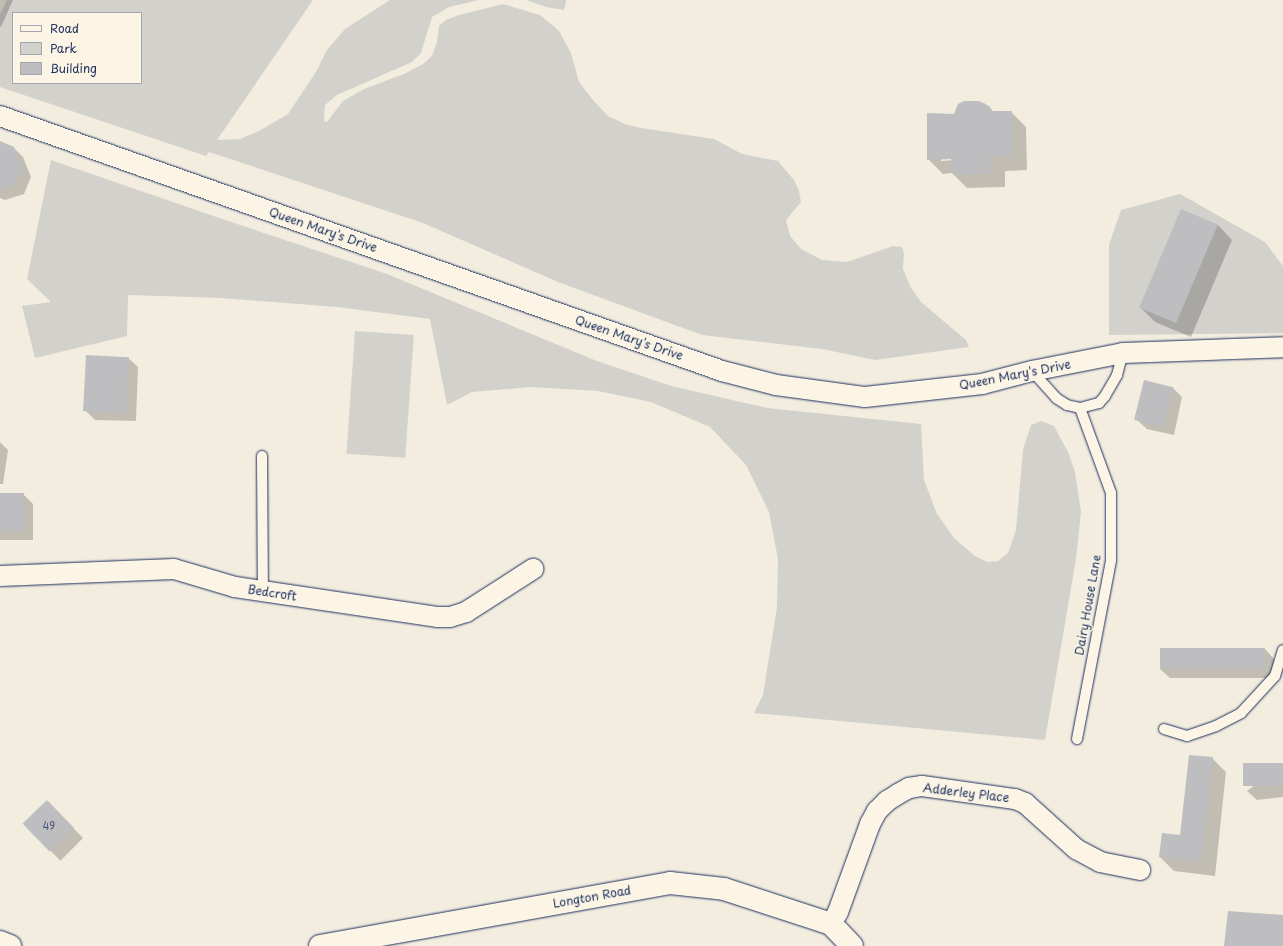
<!DOCTYPE html>
<html>
<head>
<meta charset="utf-8">
<style>
  body { margin:0 }
  #map { position:relative; width:1283px; height:946px; overflow:hidden; background:#f3ede0; font-family:"Playpen Sans",sans-serif }
  div>[style] { position:absolute }
  [style*='--x'] { left:calc(var(--x)*1px); top:calc(var(--y)*1px); width:calc(var(--w)*1px); rotate:calc(var(--a)*1deg) }
  .green>* { inset:0; background:#d3d1cc; transform-origin:0 0 }
  .shadow>* { inset:0; background:#0003; transform-origin:0 0 }
  .building>* { inset:0; background:#bebec0; transform-origin:0 0 }
  .roads { filter:drop-shadow(0 0 1px #1b2f5e) drop-shadow(0 0 1px #1b2f5e) }
  .service>* { height:10px; margin:-5px; padding:0 5px; transform-origin:5px; border-radius:5px; background:#fcf5e5 }
  .minor>* { height:20px; margin:-10px; padding:0 10px; transform-origin:10px; border-radius:10px; background:#fcf5e5 }
  .tertiary>* { height:22px; margin:-11px; padding:0 11px; transform-origin:11px; border-radius:11px; background:#fcf5e5 }
  span { translate:-50% -50%; white-space:nowrap; text-align:center; line-height:1.15; -webkit-text-stroke:3px #fcf5e5; paint-order:stroke }
  .number-label { font-size:10px; color:#445376 }
  .number-label span { -webkit-text-stroke-width:0 }
  .street-label { font-size:12px; color:#1b2f5e }
  .legend { position:absolute; left:12px; top:12px; width:130px; height:72px; box-sizing:border-box; background:#fcf5e5; border:1px solid #a2a6af; margin:0; padding:5px 7px; list-style:none; font-size:12px; color:#1b2f5e }
  .legend li { display:flex; align-items:center; gap:8px; height:20px }
  .legend b { width:20px; border:1px solid #a2a6af }
</style>
</head>
<body>
<div id="map">
  <div class="green">
    <div style="clip-path:polygon(evenodd,7px 0,313px 0,217px 140px,240px 139px,259px 131px,288px 114px,316px 72px,327px 50px,345px 29px,390px 0,479px 0,449px 7px,432px 17px,421px 53px,412px 62px,337px 95px,325px 105px,324px 121px,327px 122px,343px 101px,364px 89px,404px 74px,423px 64px,432px 56px,437px 42px,439px 26px,446px 20px,459px 15px,503px 4px,540px 15px,559px 31px,571px 53px,579px 82px,593px 100px,608px 116px,625px 124px,641px 128px,714px 139px,742px 154px,778px 161px,794px 180px,799px 191px,801px 202px,786px 220px,790px 236px,801px 249px,822px 260px,847px 262px,893px 246px,902px 247px,904px 254px,903px 269px,911px 288px,921px 302px,966px 340px,969px 347px,875px 360px,822px 349px,702px 335px,558px 282px,423px 223px,209px 152px,206px 156px,0 87px,0 14px,7px 0,13px 13px,141px 13px,141px 83px,13px 83px,13px 13px)"></div>
    <div style="clip-path:polygon(526px 0,566px 0,566px 2px,564px 10px,546px 7px)"></div>
    <div style="clip-path:polygon(51px 160px,228px 221px,387px 274px,597px 361px,671px 386px,767px 408px,921px 424px,924px 480px,937px 514px,954px 538px,975px 556px,987px 562px,998px 561px,1008px 553px,1016px 530px,1023px 450px,1031px 425px,1041px 421px,1054px 426px,1068px 452px,1075px 472px,1081px 512px,1076px 559px,1045px 740px,754px 713px,763px 695px,777px 607px,778px 559px,769px 512px,746px 465px,710px 427px,651px 402px,598px 391px,531px 387px,472px 392px,447px 405px,430px 319px,337px 307px,222px 298px,128px 295px,127px 336px,35px 358px,22px 306px,51px 302px,27px 279px)"></div>
    <div style="clip-path:polygon(1180px 194px,1265px 242px,1283px 266px,1283px 333px,1109px 335px,1109px 245px,1121px 210px)"></div>
    <div style="left:355px;top:331px;width:59px;height:123px;rotate:4deg"></div>
  </div>
  <div class="shadow">
    <div style="clip-path:polygon(0 0,13px 0,1px 27px,0 26px)"></div>
    <div style="clip-path:polygon(evenodd,990px 108px,994px 112px,1011px 112px,1026px 127px,1027px 170px,1005px 171px,1005px 187px,967px 188px,952px 173px,943px 174px,928px 159px,955px 115px,990px 108px,956px 158px,956px 160px,941px 161px,941px 159px,956px 158px)"></div>
    <div style="clip-path:polygon(0 142px,13px 147px,23px 157px,31px 177px,24px 194px,5px 200px,0 198px)"></div>
    <div style="clip-path:polygon(1218px 225px,1232px 240px,1191px 337px,1155px 322px,1141px 308px)"></div>
    <div style="clip-path:polygon(128px 358px,138px 367px,136px 421px,95px 420px,85px 410px)"></div>
    <div style="clip-path:polygon(1172px 387px,1182px 397px,1174px 435px,1147px 429px,1137px 420px)"></div>
    <div style="clip-path:polygon(0 442px,8px 450px,3px 484px,0 484px)"></div>
    <div style="clip-path:polygon(23px 494px,33px 504px,33px 540px,0 540px,0 495px)"></div>
    <div style="clip-path:polygon(1265px 649px,1274px 659px,1274px 678px,1170px 678px,1160px 669px)"></div>
    <div style="clip-path:polygon(1212px 758px,1226px 772px,1215px 876px,1174px 871px,1160px 857px,1181px 836px)"></div>
    <div style="clip-path:polygon(1283px 764px,1283px 797px,1257px 800px,1247px 791px)"></div>
    <div style="left:47px;top:802px;width:51px;height:32px;rotate:45deg"></div>
  </div>
  <div class="building">
    <div style="clip-path:polygon(964px 101px,978px 101px,984px 103px,990px 107px,991px 111px,1012px 111px,1013px 156px,991px 157px,991px 174px,952px 174px,951px 159px,927px 160px,927px 113px,954px 114px,958px 104px)"></div>
    <div style="clip-path:polygon(0 141px,14px 147px,22px 167px,15px 185px,0 189px)"></div>
    <div style="left:1181px;top:209px;width:40px;height:107px;rotate:23deg"></div>
    <div style="left:86px;top:355px;width:43px;height:56px;rotate:3deg"></div>
    <div style="left:1144px;top:380px;width:30px;height:41px;rotate:14deg"></div>
    <div style="left:24px;top:493px;width:38px;height:24px;rotate:90deg"></div>
    <div style="left:1160px;top:648px;width:105px;height:21px"></div>
    <div style="clip-path:polygon(1189px 755px,1213px 757px,1201px 862px,1159px 857px,1162px 833px,1180px 835px)"></div>
    <div style="left:1283px;top:763px;width:23px;height:40px;rotate:90deg"></div>
    <div style="left:47px;top:800px;width:39px;height:34px;rotate:46deg"></div>
    <div style="clip-path:polygon(1228px 911px,1283px 915px,1283px 946px,1224px 946px)"></div>
  </div>
  <div class="roads">
    <div class="service">
      <div style="--x:1032;--y:371;--w:36;--a:48"></div>
      <div style="--x:1056;--y:398;--w:13;--a:32"></div>
      <div style="--x:1067;--y:405;--w:13;--a:13"></div>
      <div style="--x:1080;--y:408;--w:20;--a:-15"></div>
      <div style="--x:1099;--y:403;--w:9;--a:-49"></div>
      <div style="--x:1105;--y:396;--w:24;--a:-60"></div>
      <div style="--x:1117;--y:375;--w:23;--a:-75"></div>
      <div style="--x:262;--y:456;--w:135;--a:89.6"></div>
      <div style="--x:1164;--y:729;--w:24;--a:17"></div>
      <div style="--x:1187;--y:736;--w:31;--a:-19"></div>
      <div style="--x:1216;--y:726;--w:28;--a:-27"></div>
      <div style="--x:1241;--y:713;--w:50;--a:-47.4"></div>
      <div style="--x:1275;--y:676;--w:27;--a:-73"></div>
      <div style="--x:1077;--y:739;--w:182;--a:-79.2"></div>
      <div style="--x:1111;--y:560;--w:67;--a:-90"></div>
      <div style="--x:1111;--y:493;--w:90;--a:-110"></div>
    </div>
    <div class="minor">
      <div style="--x:0;--y:116;--w:766;--a:19.45"></div>
      <div style="--x:722;--y:371;--w:56;--a:14.5"></div>
      <div style="--x:776;--y:385;--w:90;--a:7.7"></div>
      <div style="--x:865;--y:397;--w:118;--a:-6.3"></div>
      <div style="--x:982;--y:384;--w:52;--a:-14.6"></div>
      <div style="--x:1032;--y:371;--w:93;--a:-11.2"></div>
      <div style="--x:1123;--y:353;--w:160;--a:-2.1"></div>
      <div style="--x:0;--y:576;--w:174;--a:-2.3"></div>
      <div style="--x:174;--y:569;--w:64;--a:16.4"></div>
      <div style="--x:235;--y:587;--w:204;--a:8.4"></div>
      <div style="--x:437;--y:617;--w:13;--a:0"></div>
      <div style="--x:450;--y:617;--w:17;--a:-17"></div>
      <div style="--x:466;--y:612;--w:80;--a:-32.7"></div>
      <div style="--x:831;--y:924;--w:14;--a:-60"></div>
      <div style="--x:838;--y:912;--w:94;--a:-70"></div>
      <div style="--x:870;--y:824;--w:15;--a:-62"></div>
      <div style="--x:877;--y:811;--w:14;--a:-45"></div>
      <div style="--x:887;--y:801;--w:13;--a:-32"></div>
      <div style="--x:898;--y:794;--w:13;--a:-29"></div>
      <div style="--x:909;--y:788;--w:13;--a:-9"></div>
      <div style="--x:922;--y:786;--w:94;--a:8"></div>
      <div style="--x:1015;--y:799;--w:11;--a:22"></div>
      <div style="--x:1025;--y:803;--w:69;--a:42"></div>
      <div style="--x:1076;--y:849;--w:27;--a:28"></div>
      <div style="--x:1100;--y:862;--w:41;--a:11.3"></div>
    </div>
    <div class="tertiary">
      <div style="--x:0;--y:942;--w:11;--a:22"></div>
      <div style="--x:320;--y:946;--w:356;--a:-10.2"></div>
      <div style="--x:670;--y:883;--w:54;--a:6.3"></div>
      <div style="--x:724;--y:889;--w:113;--a:18.1"></div>
      <div style="--x:831;--y:924;--w:30;--a:46"></div>
    </div>
  </div>
  <div class="number-label">
    <span style="left:49px;top:826px">49</span>
  </div>
  <div class="street-label">
    <span style="left:323px;top:230px;rotate:19deg">Queen Mary's Drive</span>
    <span style="left:629px;top:338px;rotate:19deg">Queen Mary's Drive</span>
    <span style="left:1015px;top:375px;rotate:-11deg">Queen Mary's Drive</span>
    <span style="left:272px;top:593px;rotate:9deg">Bedcroft</span>
    <span style="left:1088px;top:605px;rotate:-80deg">Dairy House Lane</span>
    <span style="left:966px;top:793px;rotate:7deg">Adderley Place</span>
    <span style="left:592px;top:897px;rotate:-10deg">Longton Road</span>
  </div>
  <ul class="legend">
  <li><b style="height:5px;background:#fcf5e5"></b>Road</li>
  <li><b style="height:11px;background:#d3d1cc"></b>Park</li>
  <li><b style="height:11px;background:#bebec0"></b>Building</li>
  </ul>
</div>
</body>
</html>
